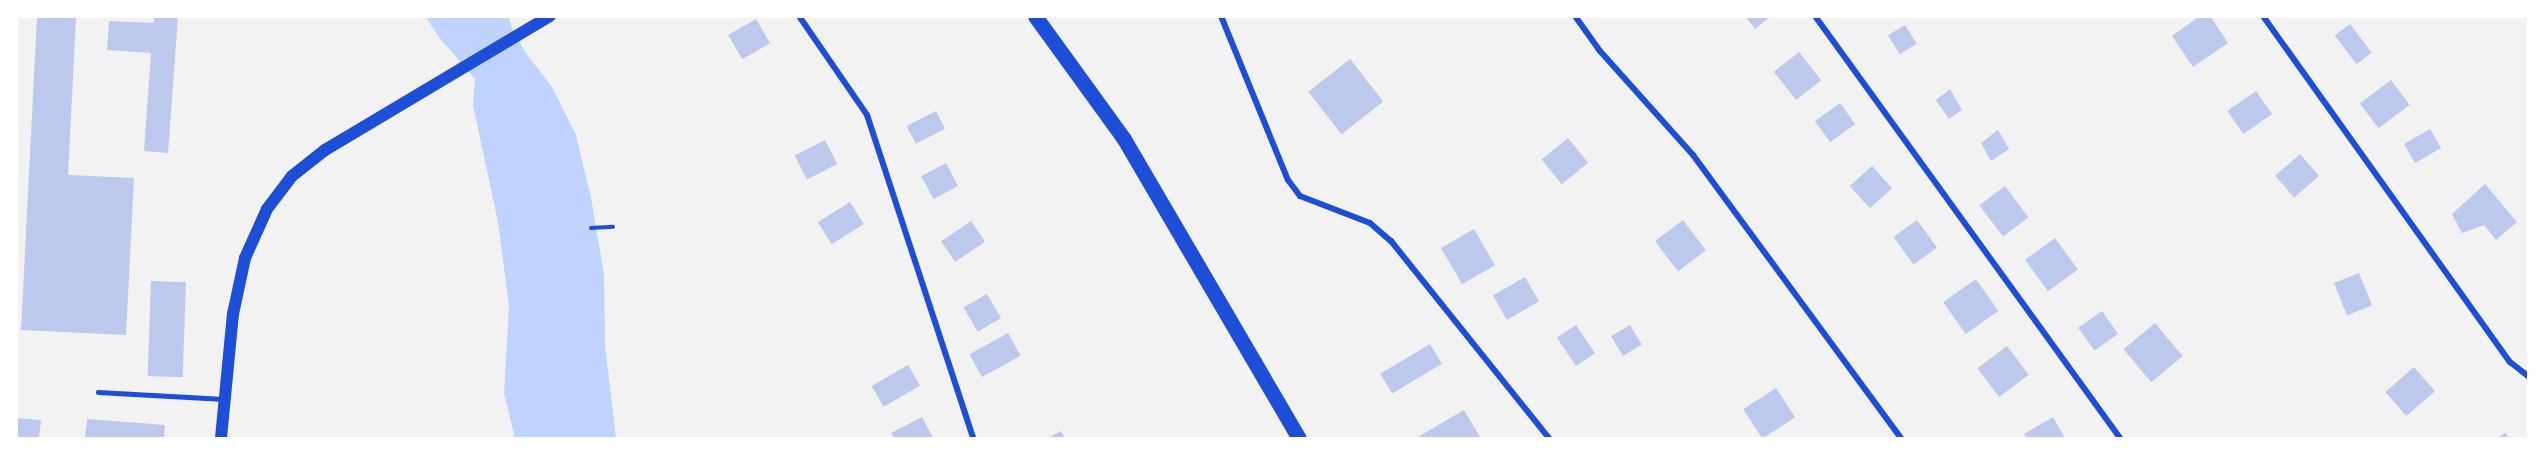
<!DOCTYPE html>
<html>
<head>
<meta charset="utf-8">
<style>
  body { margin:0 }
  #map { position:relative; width:2545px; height:455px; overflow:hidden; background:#f2f2f2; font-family:"PT Sans Narrow",sans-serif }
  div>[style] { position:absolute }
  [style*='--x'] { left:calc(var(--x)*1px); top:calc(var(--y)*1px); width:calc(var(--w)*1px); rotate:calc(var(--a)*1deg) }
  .water>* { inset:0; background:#bfd3fe }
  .building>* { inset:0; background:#bdc9ec; transform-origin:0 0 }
  .path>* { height:4px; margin:-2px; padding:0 2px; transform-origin:2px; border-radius:2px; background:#1d4ed8 }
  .service>* { height:4.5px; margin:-2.25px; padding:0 2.25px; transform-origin:2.25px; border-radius:2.25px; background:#1d4ed8 }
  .minor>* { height:6px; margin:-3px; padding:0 3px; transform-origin:3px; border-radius:3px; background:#1d4ed8 }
  .secondary>* { height:12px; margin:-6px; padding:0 6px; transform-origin:6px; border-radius:6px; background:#1d4ed8 }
  .primary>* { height:15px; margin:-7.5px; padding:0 7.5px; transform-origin:7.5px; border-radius:7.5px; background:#1d4ed8 }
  span { translate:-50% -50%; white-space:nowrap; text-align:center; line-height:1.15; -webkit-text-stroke:4.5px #fff; paint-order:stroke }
  .frame { position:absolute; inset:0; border:18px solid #fff; pointer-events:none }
</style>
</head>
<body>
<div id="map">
  <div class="water">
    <div style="clip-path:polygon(426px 17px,509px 17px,511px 26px,525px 52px,552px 87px,576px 135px,591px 198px,604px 274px,605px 344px,616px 438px,515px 438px,504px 393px,509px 306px,498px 222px,473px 105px,475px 79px,438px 36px)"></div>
  </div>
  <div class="building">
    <div style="clip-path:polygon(37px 16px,76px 18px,68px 175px,134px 178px,126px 335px,21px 330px)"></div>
    <div style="clip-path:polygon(154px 16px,178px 16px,168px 153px,144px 151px,151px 53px,107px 50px,109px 21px,154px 23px)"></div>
    <div style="clip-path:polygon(1745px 16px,1771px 16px,1755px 29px)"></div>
    <div style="clip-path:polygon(2200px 16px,2210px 16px,2228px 43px,2193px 67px,2172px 36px)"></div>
    <div style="left:756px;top:19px;width:28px;height:32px;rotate:60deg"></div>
    <div style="left:2350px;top:24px;width:36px;height:19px;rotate:53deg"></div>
    <div style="left:1905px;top:25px;width:22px;height:20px;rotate:58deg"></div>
    <div style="left:1799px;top:52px;width:36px;height:32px;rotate:52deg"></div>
    <div style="left:1350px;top:59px;width:54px;height:53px;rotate:52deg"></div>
    <div style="left:2391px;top:80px;width:31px;height:39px;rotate:53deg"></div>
    <div style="clip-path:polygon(1950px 89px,1962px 110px,1949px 119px,1936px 100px)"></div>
    <div style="left:2256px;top:91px;width:28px;height:35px;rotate:55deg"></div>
    <div style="left:1840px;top:103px;width:26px;height:31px;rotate:54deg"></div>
    <div style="left:936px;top:111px;width:20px;height:33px;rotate:63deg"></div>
    <div style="left:2430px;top:129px;width:22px;height:30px;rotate:60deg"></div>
    <div style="clip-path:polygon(1998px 130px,2009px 149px,1991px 161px,1981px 143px)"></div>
    <div style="left:1568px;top:138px;width:32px;height:34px;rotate:51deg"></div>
    <div style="left:825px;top:140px;width:27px;height:34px;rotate:63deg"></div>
    <div style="left:2300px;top:154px;width:29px;height:33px;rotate:49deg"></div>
    <div style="left:946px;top:163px;width:26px;height:28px;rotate:62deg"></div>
    <div style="left:1872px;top:166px;width:30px;height:30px;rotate:48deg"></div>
    <div style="clip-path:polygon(2485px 184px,2517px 222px,2496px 240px,2484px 225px,2462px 233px,2452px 214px)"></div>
    <div style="left:2005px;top:186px;width:39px;height:32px;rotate:53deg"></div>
    <div style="left:850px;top:202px;width:26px;height:38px;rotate:58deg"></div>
    <div style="left:1683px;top:220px;width:38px;height:35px;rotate:53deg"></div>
    <div style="left:1917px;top:220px;width:34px;height:29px;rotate:54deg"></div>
    <div style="left:971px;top:221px;width:25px;height:36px;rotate:56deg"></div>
    <div style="left:1474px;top:229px;width:42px;height:38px;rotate:60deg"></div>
    <div style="left:2055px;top:238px;width:39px;height:37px;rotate:54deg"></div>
    <div style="left:2359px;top:273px;width:35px;height:27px;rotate:68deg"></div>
    <div style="left:1525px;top:277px;width:28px;height:37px;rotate:60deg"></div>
    <div style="left:1976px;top:279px;width:39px;height:40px;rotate:55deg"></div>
    <div style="left:151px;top:281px;width:35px;height:95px;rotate:2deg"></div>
    <div style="left:987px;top:294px;width:28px;height:27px;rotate:60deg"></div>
    <div style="left:2102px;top:311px;width:28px;height:29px;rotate:55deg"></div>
    <div style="left:2155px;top:323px;width:43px;height:41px;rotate:50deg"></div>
    <div style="left:1576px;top:325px;width:34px;height:23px;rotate:56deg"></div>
    <div style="left:1630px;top:325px;width:23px;height:22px;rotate:59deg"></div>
    <div style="left:1008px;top:333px;width:26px;height:44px;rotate:61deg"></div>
    <div style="left:1430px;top:344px;width:23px;height:58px;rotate:59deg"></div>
    <div style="left:2007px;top:346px;width:36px;height:37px;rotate:53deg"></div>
    <div style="left:908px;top:365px;width:24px;height:42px;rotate:60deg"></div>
    <div style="left:2414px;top:367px;width:32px;height:38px;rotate:49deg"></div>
    <div style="left:1776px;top:388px;width:35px;height:39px;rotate:57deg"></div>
    <div style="clip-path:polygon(1464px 410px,1480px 437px,1416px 438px)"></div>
    <div style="clip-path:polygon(922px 417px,933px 438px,894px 438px,891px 433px)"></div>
    <div style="clip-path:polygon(2053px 417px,2065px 438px,2027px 438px,2024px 434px)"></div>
    <div style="clip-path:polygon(16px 418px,41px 420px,39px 438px,16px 438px)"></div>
    <div style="clip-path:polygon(87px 419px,165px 425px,164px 438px,85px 438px)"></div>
    <div style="clip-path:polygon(1061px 431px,1065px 438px,1048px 438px)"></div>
    <div style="clip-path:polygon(2505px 433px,2509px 438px,2497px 438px)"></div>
  </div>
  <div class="path">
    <div style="--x:591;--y:228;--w:22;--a:-3"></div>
  </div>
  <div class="service">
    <div style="--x:98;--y:392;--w:126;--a:3.2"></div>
  </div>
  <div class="minor">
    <div style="--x:799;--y:16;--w:120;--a:55.5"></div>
    <div style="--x:867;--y:115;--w:340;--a:71.8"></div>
    <div style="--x:1221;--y:16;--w:177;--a:67.8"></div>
    <div style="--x:1288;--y:180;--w:20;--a:53"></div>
    <div style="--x:1300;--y:196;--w:75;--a:21.1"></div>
    <div style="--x:1370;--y:223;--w:28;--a:41"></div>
    <div style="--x:1391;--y:241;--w:253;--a:51.3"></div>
    <div style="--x:1575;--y:16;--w:43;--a:54.5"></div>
    <div style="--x:1600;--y:51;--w:140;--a:48.2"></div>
    <div style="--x:1693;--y:155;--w:351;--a:53.7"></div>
    <div style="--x:1815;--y:16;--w:521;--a:54.14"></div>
    <div style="--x:2263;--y:16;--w:425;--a:54.5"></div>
    <div style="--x:2510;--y:362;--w:23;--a:38"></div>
  </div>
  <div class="secondary">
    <div style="--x:221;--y:438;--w:125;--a:-84.5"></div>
    <div style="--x:233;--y:314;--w:57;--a:-77.9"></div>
    <div style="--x:245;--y:258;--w:54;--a:-65.8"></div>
    <div style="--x:267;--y:209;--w:41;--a:-52.9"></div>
    <div style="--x:292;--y:176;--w:42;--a:-38.2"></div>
    <div style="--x:325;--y:150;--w:262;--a:-30.8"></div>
  </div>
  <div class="primary">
    <div style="--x:1035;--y:16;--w:152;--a:54.1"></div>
    <div style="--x:1124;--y:139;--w:346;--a:59.7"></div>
  </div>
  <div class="frame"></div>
</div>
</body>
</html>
